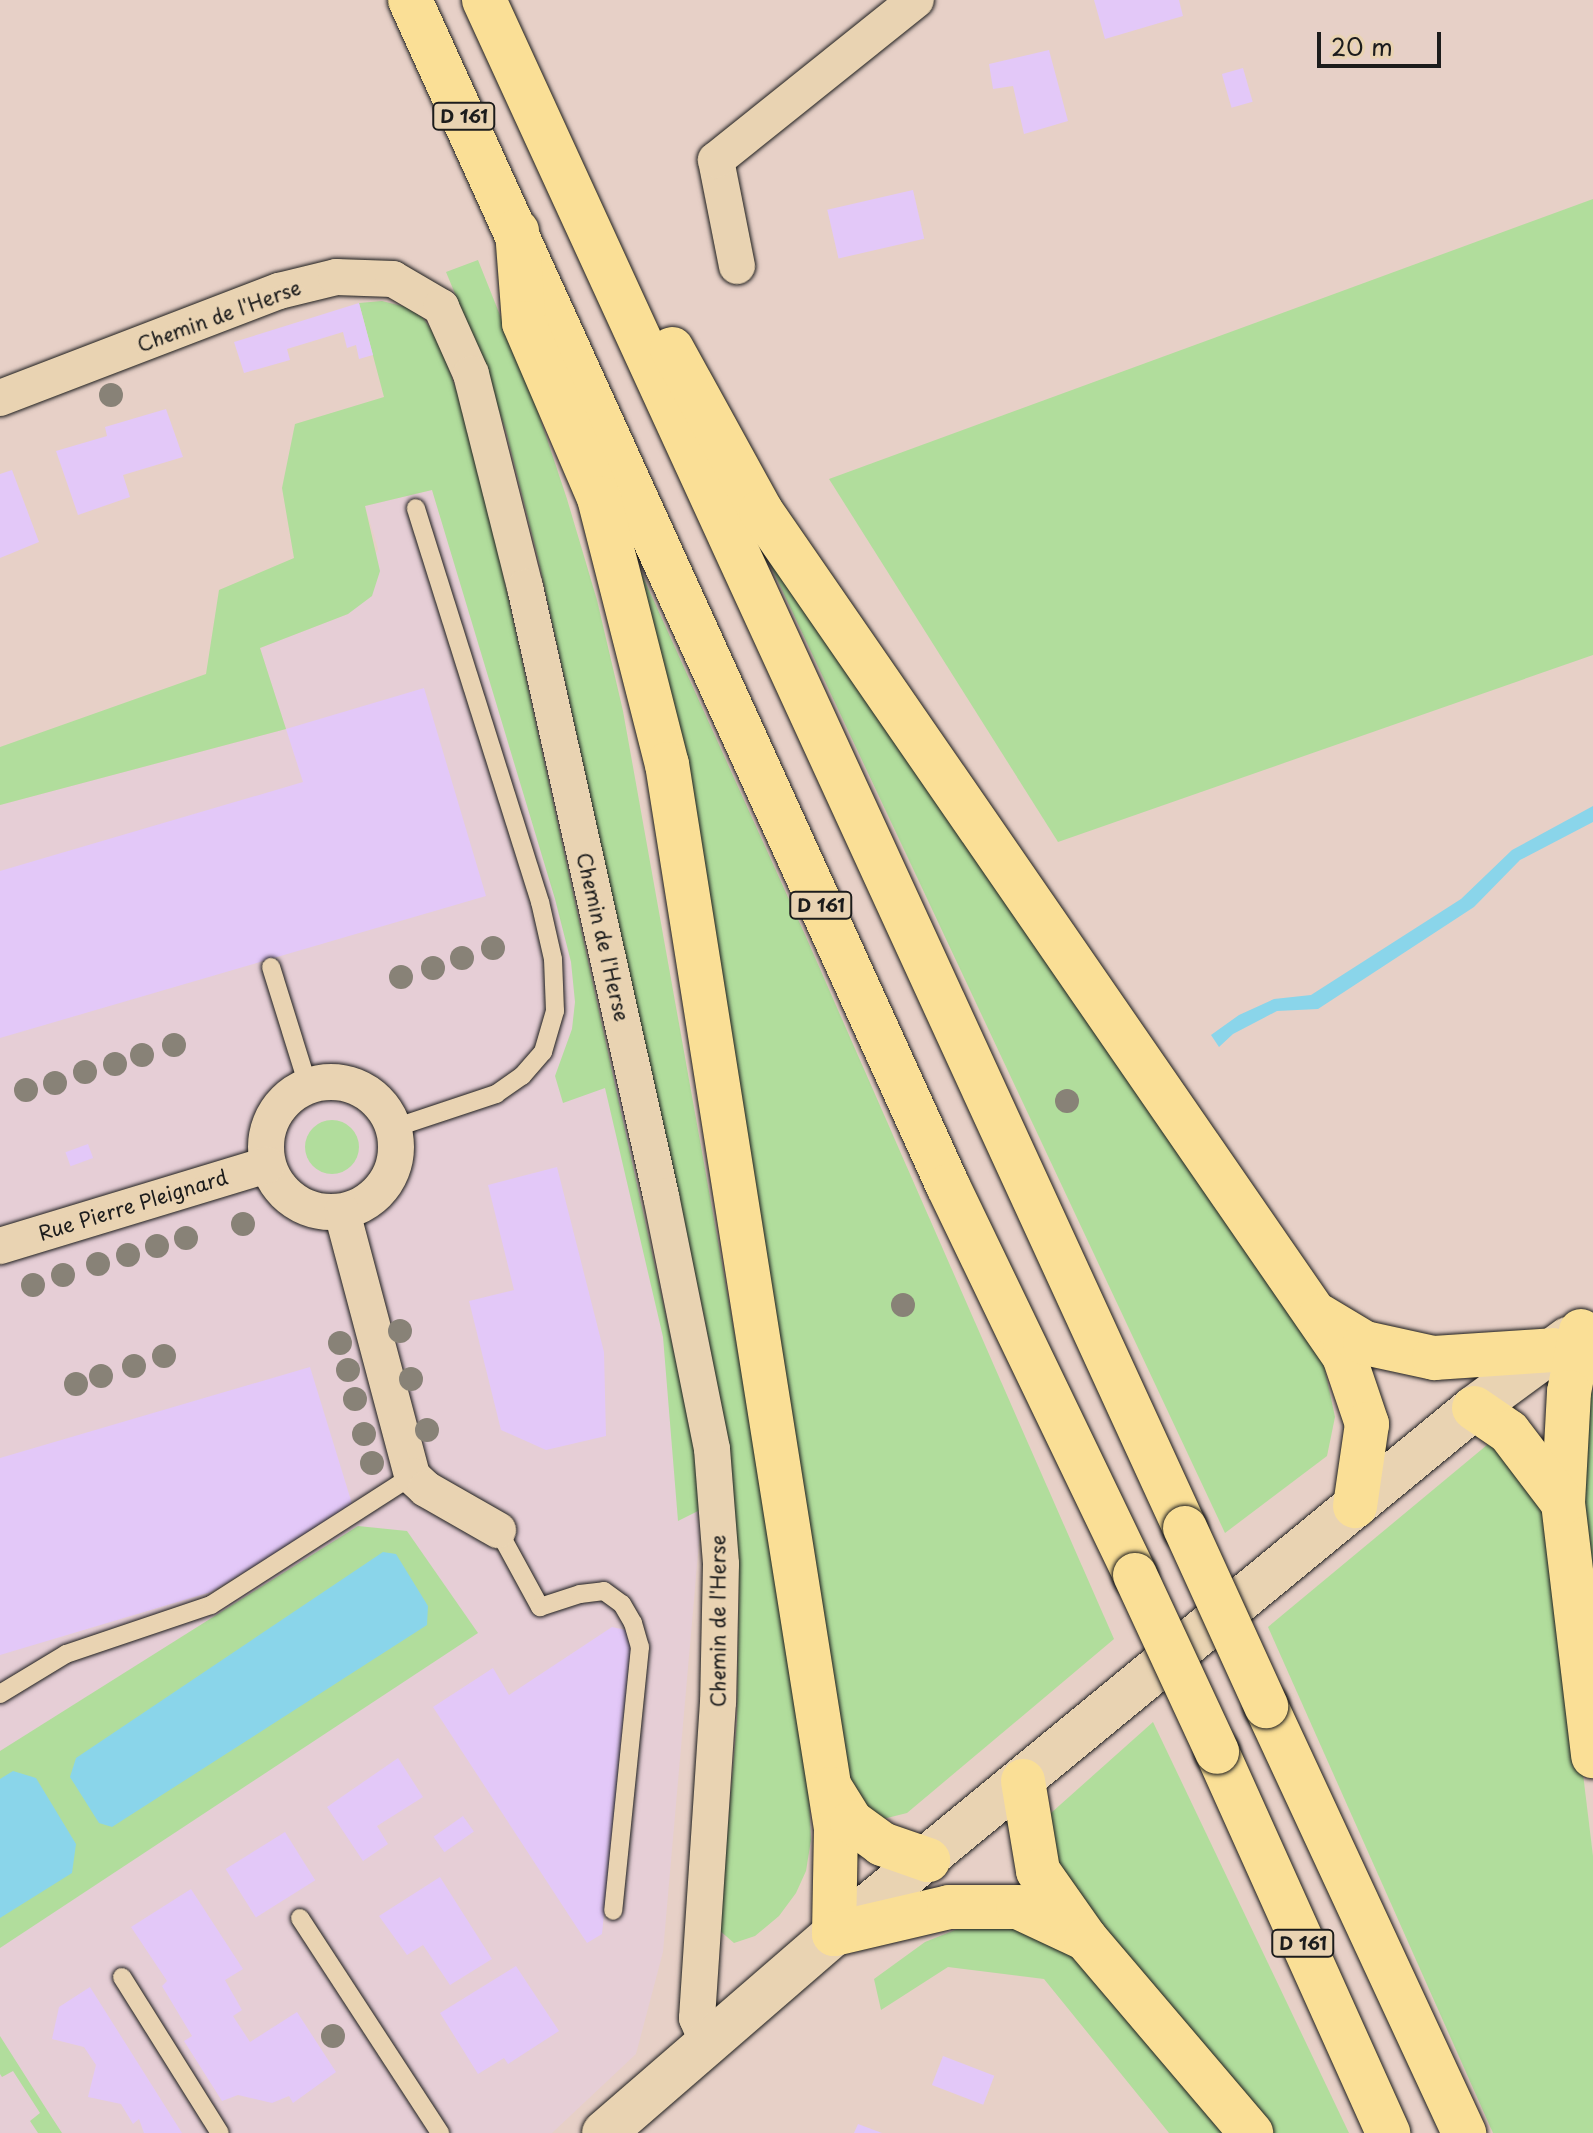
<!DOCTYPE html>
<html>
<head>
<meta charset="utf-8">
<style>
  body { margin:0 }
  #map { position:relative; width:1593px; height:2133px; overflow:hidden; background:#e7d0c7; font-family:"Playpen Sans",sans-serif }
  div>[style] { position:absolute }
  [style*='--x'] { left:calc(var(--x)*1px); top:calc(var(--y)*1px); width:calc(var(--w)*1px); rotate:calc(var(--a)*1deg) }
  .built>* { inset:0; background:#e6ced6 }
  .green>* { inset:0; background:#b1dd9c }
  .round { border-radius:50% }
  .water>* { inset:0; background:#8ad5ea }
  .building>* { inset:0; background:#e3c8f8; transform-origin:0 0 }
  .roads { filter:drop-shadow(0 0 2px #1c1c1c) drop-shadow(0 0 2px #1c1c1c) }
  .lane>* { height:18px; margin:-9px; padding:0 9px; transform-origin:9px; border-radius:9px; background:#e9d3b2 }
  .street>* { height:36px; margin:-18px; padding:0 18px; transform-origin:18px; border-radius:18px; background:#e9d3b2 }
  .street>.ring { margin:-18px; padding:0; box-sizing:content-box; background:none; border:36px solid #e9d3b2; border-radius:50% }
  .secondary>* { height:44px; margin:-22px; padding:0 22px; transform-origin:22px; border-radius:22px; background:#e9d3b2 }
  .primary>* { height:44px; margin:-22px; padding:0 22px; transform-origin:22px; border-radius:22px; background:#fadf96 }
  .bridges { filter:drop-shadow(0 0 2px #1c1c1c) drop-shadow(0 0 2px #1c1c1c) }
  .primary-bridge>* { height:44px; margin:-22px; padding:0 22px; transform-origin:22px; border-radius:22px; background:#fadf96 }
  .trees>* { width:24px; height:24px; margin:-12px; border-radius:50%; background:#888277 }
  span { translate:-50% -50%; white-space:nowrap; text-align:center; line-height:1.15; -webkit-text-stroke:8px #e9d3b2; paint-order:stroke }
  .shield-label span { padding:2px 6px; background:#e9d3b2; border:2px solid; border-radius:6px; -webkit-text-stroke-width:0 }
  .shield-label { font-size:18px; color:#1c1c1c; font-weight:700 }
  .street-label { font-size:20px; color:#1c1c1c }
  .scale { position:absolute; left:1317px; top:32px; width:124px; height:36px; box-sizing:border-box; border:4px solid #1c1c1c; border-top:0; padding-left:10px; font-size:24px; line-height:28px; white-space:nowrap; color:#1c1c1c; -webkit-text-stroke:6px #e9d3b2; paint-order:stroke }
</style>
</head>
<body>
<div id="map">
  <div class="built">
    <div style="clip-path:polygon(432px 490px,618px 1086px,702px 1509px,663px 1952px,636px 2054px,552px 2133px,0 2133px,0 805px,286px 729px,260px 648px,348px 614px,378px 549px,365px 506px)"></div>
  </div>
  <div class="green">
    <div style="clip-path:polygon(1593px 199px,1593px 655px,1058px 842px,829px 479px)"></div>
    <div style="clip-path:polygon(478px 260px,535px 403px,567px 499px,597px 600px,623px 711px,762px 1487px,809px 1792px,811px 1840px,806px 1871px,796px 1893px,779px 1916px,755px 1936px,734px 1943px,719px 1930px,737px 1720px,739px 1593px,730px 1463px,705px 1320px,539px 562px,506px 431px,480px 354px,446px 272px)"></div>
    <div style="clip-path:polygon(382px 301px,406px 307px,423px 318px,439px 341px,473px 438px,692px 1435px,702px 1509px,678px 1521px,663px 1337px,605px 1088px,563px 1103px,555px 1076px,572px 1029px,575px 1002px,571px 962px,555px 899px,432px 490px,365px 506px,380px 571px,372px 596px,348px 614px,260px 648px,286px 729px,0 805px,0 747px,206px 674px,219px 590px,294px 558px,282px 488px,295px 424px,384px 397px,359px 303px)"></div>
    <div style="clip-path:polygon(620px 526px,806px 937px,1114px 1639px,907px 1813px,883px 1819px,860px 1801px,843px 1765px)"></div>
    <div style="clip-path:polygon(760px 543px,1322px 1356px,1335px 1417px,1327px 1456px,1225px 1533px)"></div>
    <div class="round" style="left:305px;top:1120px;width:54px;height:54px"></div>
    <div style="clip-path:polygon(1593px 1390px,1593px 1578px,1582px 1487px,1588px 1405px)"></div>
    <div style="clip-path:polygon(1493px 1440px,1521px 1458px,1554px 1536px,1593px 1856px,1593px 2133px,1493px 2133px,1268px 1627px)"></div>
    <div style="clip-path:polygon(358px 1526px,407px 1531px,478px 1633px,0 1948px,0 1751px)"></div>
    <div style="clip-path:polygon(1153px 1722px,1349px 2133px,1267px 2133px,1064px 1886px,1049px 1851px,1051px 1813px)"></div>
    <div style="clip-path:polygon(970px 1924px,1014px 1926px,1070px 1952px,1224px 2133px,1169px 2133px,1044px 1979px,948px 1967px,881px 2010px,874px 1979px,925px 1942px)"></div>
    <div style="clip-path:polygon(0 2036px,47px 2110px,62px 2133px,38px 2133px,30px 2121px,40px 2113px,13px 2071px,2px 2077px,0 2074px)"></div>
  </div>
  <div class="water">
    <div style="clip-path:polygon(1593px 806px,1593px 822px,1520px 860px,1474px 907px,1318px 1009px,1277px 1011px,1233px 1034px,1219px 1047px,1211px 1035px,1239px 1015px,1274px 999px,1311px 995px,1461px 899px,1512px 850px)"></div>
    <div style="clip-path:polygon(383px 1552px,396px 1554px,428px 1606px,427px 1625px,112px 1827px,99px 1823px,70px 1777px,76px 1758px)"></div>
    <div style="clip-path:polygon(13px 1771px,36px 1778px,76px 1844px,72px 1873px,0 1918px,0 1779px)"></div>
  </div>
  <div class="building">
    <div style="clip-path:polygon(1094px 0,1179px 0,1183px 16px,1105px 39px)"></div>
    <div style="clip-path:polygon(1049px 50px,1068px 121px,1024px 134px,1013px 86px,993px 89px,989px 64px)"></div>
    <div style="left:1243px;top:68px;width:35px;height:22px;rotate:74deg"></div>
    <div style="left:913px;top:190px;width:50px;height:88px;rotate:77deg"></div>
    <div style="clip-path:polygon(359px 303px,373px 355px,359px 359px,356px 345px,347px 348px,343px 332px,287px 349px,290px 360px,244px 373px,234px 342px)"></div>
    <div style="clip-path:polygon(166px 409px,183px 457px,123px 475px,130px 497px,78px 515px,56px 451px,107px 436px,105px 427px)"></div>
    <div style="clip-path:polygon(12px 470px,39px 542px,0 558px,0 474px)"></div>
    <div style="clip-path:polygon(424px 688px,486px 896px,0 1038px,0 871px,303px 782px,286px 729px)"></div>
    <div style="left:88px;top:1144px;width:15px;height:24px;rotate:70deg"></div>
    <div style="clip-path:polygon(557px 1167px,604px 1352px,606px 1436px,546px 1450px,501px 1430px,469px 1301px,514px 1290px,488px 1185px)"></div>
    <div style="clip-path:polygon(310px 1367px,353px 1507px,211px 1592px,0 1655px,0 1458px)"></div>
    <div style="clip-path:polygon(612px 1627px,630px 1631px,634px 1655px,629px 1661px,602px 1934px,587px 1943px,433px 1707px,493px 1668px,509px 1695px)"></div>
    <div style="clip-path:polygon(398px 1758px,423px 1797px,377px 1826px,388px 1844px,363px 1861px,327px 1807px)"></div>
    <div style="left:463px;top:1816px;width:19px;height:36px;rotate:55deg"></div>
    <div style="left:285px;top:1832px;width:57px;height:70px;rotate:58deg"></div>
    <div style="clip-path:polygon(440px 1877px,492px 1959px,450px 1985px,423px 1945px,407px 1955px,379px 1916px)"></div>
    <div style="clip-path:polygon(191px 1889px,243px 1969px,225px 1980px,242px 2010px,233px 2016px,250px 2042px,297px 2012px,336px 2072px,293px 2103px,289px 2096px,272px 2103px,238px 2095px,222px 2101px,184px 2041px,192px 2036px,162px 1986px,167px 1981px,131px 1927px)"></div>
    <div style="clip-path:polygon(516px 1966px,559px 2031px,508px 2064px,504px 2058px,478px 2074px,440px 2013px)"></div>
    <div style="clip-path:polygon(90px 1987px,182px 2133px,144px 2133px,139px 2119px,133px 2124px,121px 2104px,88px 2097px,96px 2065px,84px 2047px,52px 2039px,59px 2007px)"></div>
    <div style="left:943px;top:2056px;width:55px;height:31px;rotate:21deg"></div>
    <div style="clip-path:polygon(858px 2124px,882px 2133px,854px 2133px)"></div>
  </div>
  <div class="roads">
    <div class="lane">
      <div style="--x:271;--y:967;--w:125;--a:72.7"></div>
      <div style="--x:394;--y:1128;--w:108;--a:-18.4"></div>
      <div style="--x:496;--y:1094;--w:32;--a:-35"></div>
      <div style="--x:522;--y:1076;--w:32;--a:-49"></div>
      <div style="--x:543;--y:1052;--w:43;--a:-73.7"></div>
      <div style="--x:555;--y:1011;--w:52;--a:-92.2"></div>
      <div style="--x:553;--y:959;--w:58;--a:-102.8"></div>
      <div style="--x:540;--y:902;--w:413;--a:-107.5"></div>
      <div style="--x:498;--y:1530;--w:88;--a:61.4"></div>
      <div style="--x:540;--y:1607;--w:42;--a:-18"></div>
      <div style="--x:580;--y:1594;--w:24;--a:-7"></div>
      <div style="--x:604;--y:1591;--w:22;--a:36"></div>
      <div style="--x:622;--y:1604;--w:22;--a:60"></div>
      <div style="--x:633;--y:1623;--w:25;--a:74"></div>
      <div style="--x:640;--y:1647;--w:265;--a:95.8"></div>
      <div style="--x:0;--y:1694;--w:77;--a:-31.2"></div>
      <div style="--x:66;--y:1654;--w:153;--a:-18.7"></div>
      <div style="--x:211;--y:1605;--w:239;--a:-32.7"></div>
      <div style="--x:300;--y:1918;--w:257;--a:56.9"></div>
      <div style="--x:122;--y:1977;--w:184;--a:57.9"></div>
    </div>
    <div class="street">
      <div style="--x:737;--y:266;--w:108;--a:-101.2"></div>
      <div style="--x:716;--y:160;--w:256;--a:-38.7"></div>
      <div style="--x:0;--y:398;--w:299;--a:-21"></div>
      <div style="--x:279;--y:291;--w:59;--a:-13.8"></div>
      <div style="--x:336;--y:277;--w:57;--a:2"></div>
      <div style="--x:393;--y:279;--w:56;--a:30.3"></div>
      <div style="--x:441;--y:307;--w:73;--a:65.9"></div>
      <div style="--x:471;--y:374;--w:220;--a:75.8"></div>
      <div style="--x:525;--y:587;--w:624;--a:77.41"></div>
      <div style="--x:661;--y:1196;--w:258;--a:78.6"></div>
      <div style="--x:712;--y:1449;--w:115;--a:85.5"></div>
      <div style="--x:721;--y:1564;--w:138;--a:91.2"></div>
      <div style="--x:718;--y:1702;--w:317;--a:93.8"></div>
      <div style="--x:697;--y:2018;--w:28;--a:67"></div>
      <div class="ring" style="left:266px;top:1082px;width:94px;height:94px"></div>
      <div style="--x:342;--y:1212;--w:273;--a:75.1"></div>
      <div style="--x:412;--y:1476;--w:19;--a:43"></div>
      <div style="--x:426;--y:1489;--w:83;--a:29.7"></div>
      <div style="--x:0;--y:1246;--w:279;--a:-16.9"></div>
    </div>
    <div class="secondary">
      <div style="--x:604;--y:2133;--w:304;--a:-40.9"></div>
      <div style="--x:834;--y:1934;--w:828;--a:-39.42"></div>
      <div style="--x:1474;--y:1408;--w:117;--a:-36.3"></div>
    </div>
    <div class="primary">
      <div style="--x:410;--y:0;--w:1302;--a:65.6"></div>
      <div style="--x:948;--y:1186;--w:432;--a:64.3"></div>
      <div style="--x:484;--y:0;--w:1681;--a:65.36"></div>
      <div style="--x:517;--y:231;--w:92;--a:85.6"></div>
      <div style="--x:524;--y:323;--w:190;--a:66.8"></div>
      <div style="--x:599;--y:498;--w:275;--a:75.7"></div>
      <div style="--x:667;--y:764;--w:1078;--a:80.98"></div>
      <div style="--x:836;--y:1829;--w:105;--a:91.1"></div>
      <div style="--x:834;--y:1934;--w:118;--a:-13.2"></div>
      <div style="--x:949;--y:1907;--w:69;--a:0"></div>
      <div style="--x:1018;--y:1907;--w:75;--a:25.2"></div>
      <div style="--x:672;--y:349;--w:185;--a:61.2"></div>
      <div style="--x:761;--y:511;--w:1027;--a:55.4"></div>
      <div style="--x:1344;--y:1356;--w:72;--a:71.3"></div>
      <div style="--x:1367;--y:1424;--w:83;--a:98.3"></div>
      <div style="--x:1320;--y:1316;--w:52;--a:31"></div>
      <div style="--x:1365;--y:1343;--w:71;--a:12.3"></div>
      <div style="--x:1434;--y:1358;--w:119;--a:-3.8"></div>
      <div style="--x:1581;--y:1331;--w:62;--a:101.1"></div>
      <div style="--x:1569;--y:1392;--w:111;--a:93.1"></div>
      <div style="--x:1563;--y:1503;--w:255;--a:83.2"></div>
      <div style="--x:1474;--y:1408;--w:42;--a:34.4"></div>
      <div style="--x:1509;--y:1432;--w:89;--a:52.7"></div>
      <div style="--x:1266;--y:1706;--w:471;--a:65.1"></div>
      <div style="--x:1217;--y:1752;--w:418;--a:65.8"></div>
      <div style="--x:1023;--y:1781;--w:91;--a:80.5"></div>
      <div style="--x:1038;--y:1871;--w:83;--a:54.8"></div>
      <div style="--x:1086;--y:1939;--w:255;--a:49.6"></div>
      <div style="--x:831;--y:1789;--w:39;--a:58"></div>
      <div style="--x:852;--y:1822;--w:37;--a:36"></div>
      <div style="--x:882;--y:1844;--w:49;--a:19.2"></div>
    </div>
  </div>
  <div class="bridges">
    <div class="primary-bridge">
      <div style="--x:1185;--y:1528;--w:196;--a:65.5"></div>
      <div style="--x:1135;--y:1575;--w:195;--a:65.1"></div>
    </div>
  </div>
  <div class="trees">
    <div style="left:111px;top:395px"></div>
    <div style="left:493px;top:948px"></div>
    <div style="left:462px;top:958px"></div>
    <div style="left:433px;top:968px"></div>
    <div style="left:401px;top:977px"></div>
    <div style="left:174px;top:1045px"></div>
    <div style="left:142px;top:1055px"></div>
    <div style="left:115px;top:1064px"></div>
    <div style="left:85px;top:1072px"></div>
    <div style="left:55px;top:1083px"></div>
    <div style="left:26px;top:1090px"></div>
    <div style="left:1067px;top:1101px"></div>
    <div style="left:243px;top:1224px"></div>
    <div style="left:186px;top:1238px"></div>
    <div style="left:157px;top:1246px"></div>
    <div style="left:128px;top:1255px"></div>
    <div style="left:98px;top:1264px"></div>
    <div style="left:63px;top:1275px"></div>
    <div style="left:33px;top:1285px"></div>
    <div style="left:903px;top:1305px"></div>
    <div style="left:400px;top:1331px"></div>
    <div style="left:340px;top:1343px"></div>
    <div style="left:164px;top:1356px"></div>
    <div style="left:134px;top:1366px"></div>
    <div style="left:348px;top:1370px"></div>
    <div style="left:101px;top:1376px"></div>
    <div style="left:411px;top:1379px"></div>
    <div style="left:76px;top:1384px"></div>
    <div style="left:355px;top:1399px"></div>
    <div style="left:427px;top:1430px"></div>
    <div style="left:364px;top:1434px"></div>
    <div style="left:372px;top:1463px"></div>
    <div style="left:333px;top:2036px"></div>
  </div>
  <div class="shield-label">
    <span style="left:464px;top:116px">D 161</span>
    <span style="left:821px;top:905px">D 161</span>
    <span style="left:1303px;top:1943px">D 161</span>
  </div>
  <div class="street-label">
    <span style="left:219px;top:316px;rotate:-20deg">Chemin de l'Herse</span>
    <span style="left:603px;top:937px;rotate:77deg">Chemin de l'Herse</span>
    <span style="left:133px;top:1205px;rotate:-17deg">Rue Pierre Pleignard</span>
    <span style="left:718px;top:1621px;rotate:-90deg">Chemin de l'Herse</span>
  </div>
  <div class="scale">20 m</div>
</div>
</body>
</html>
